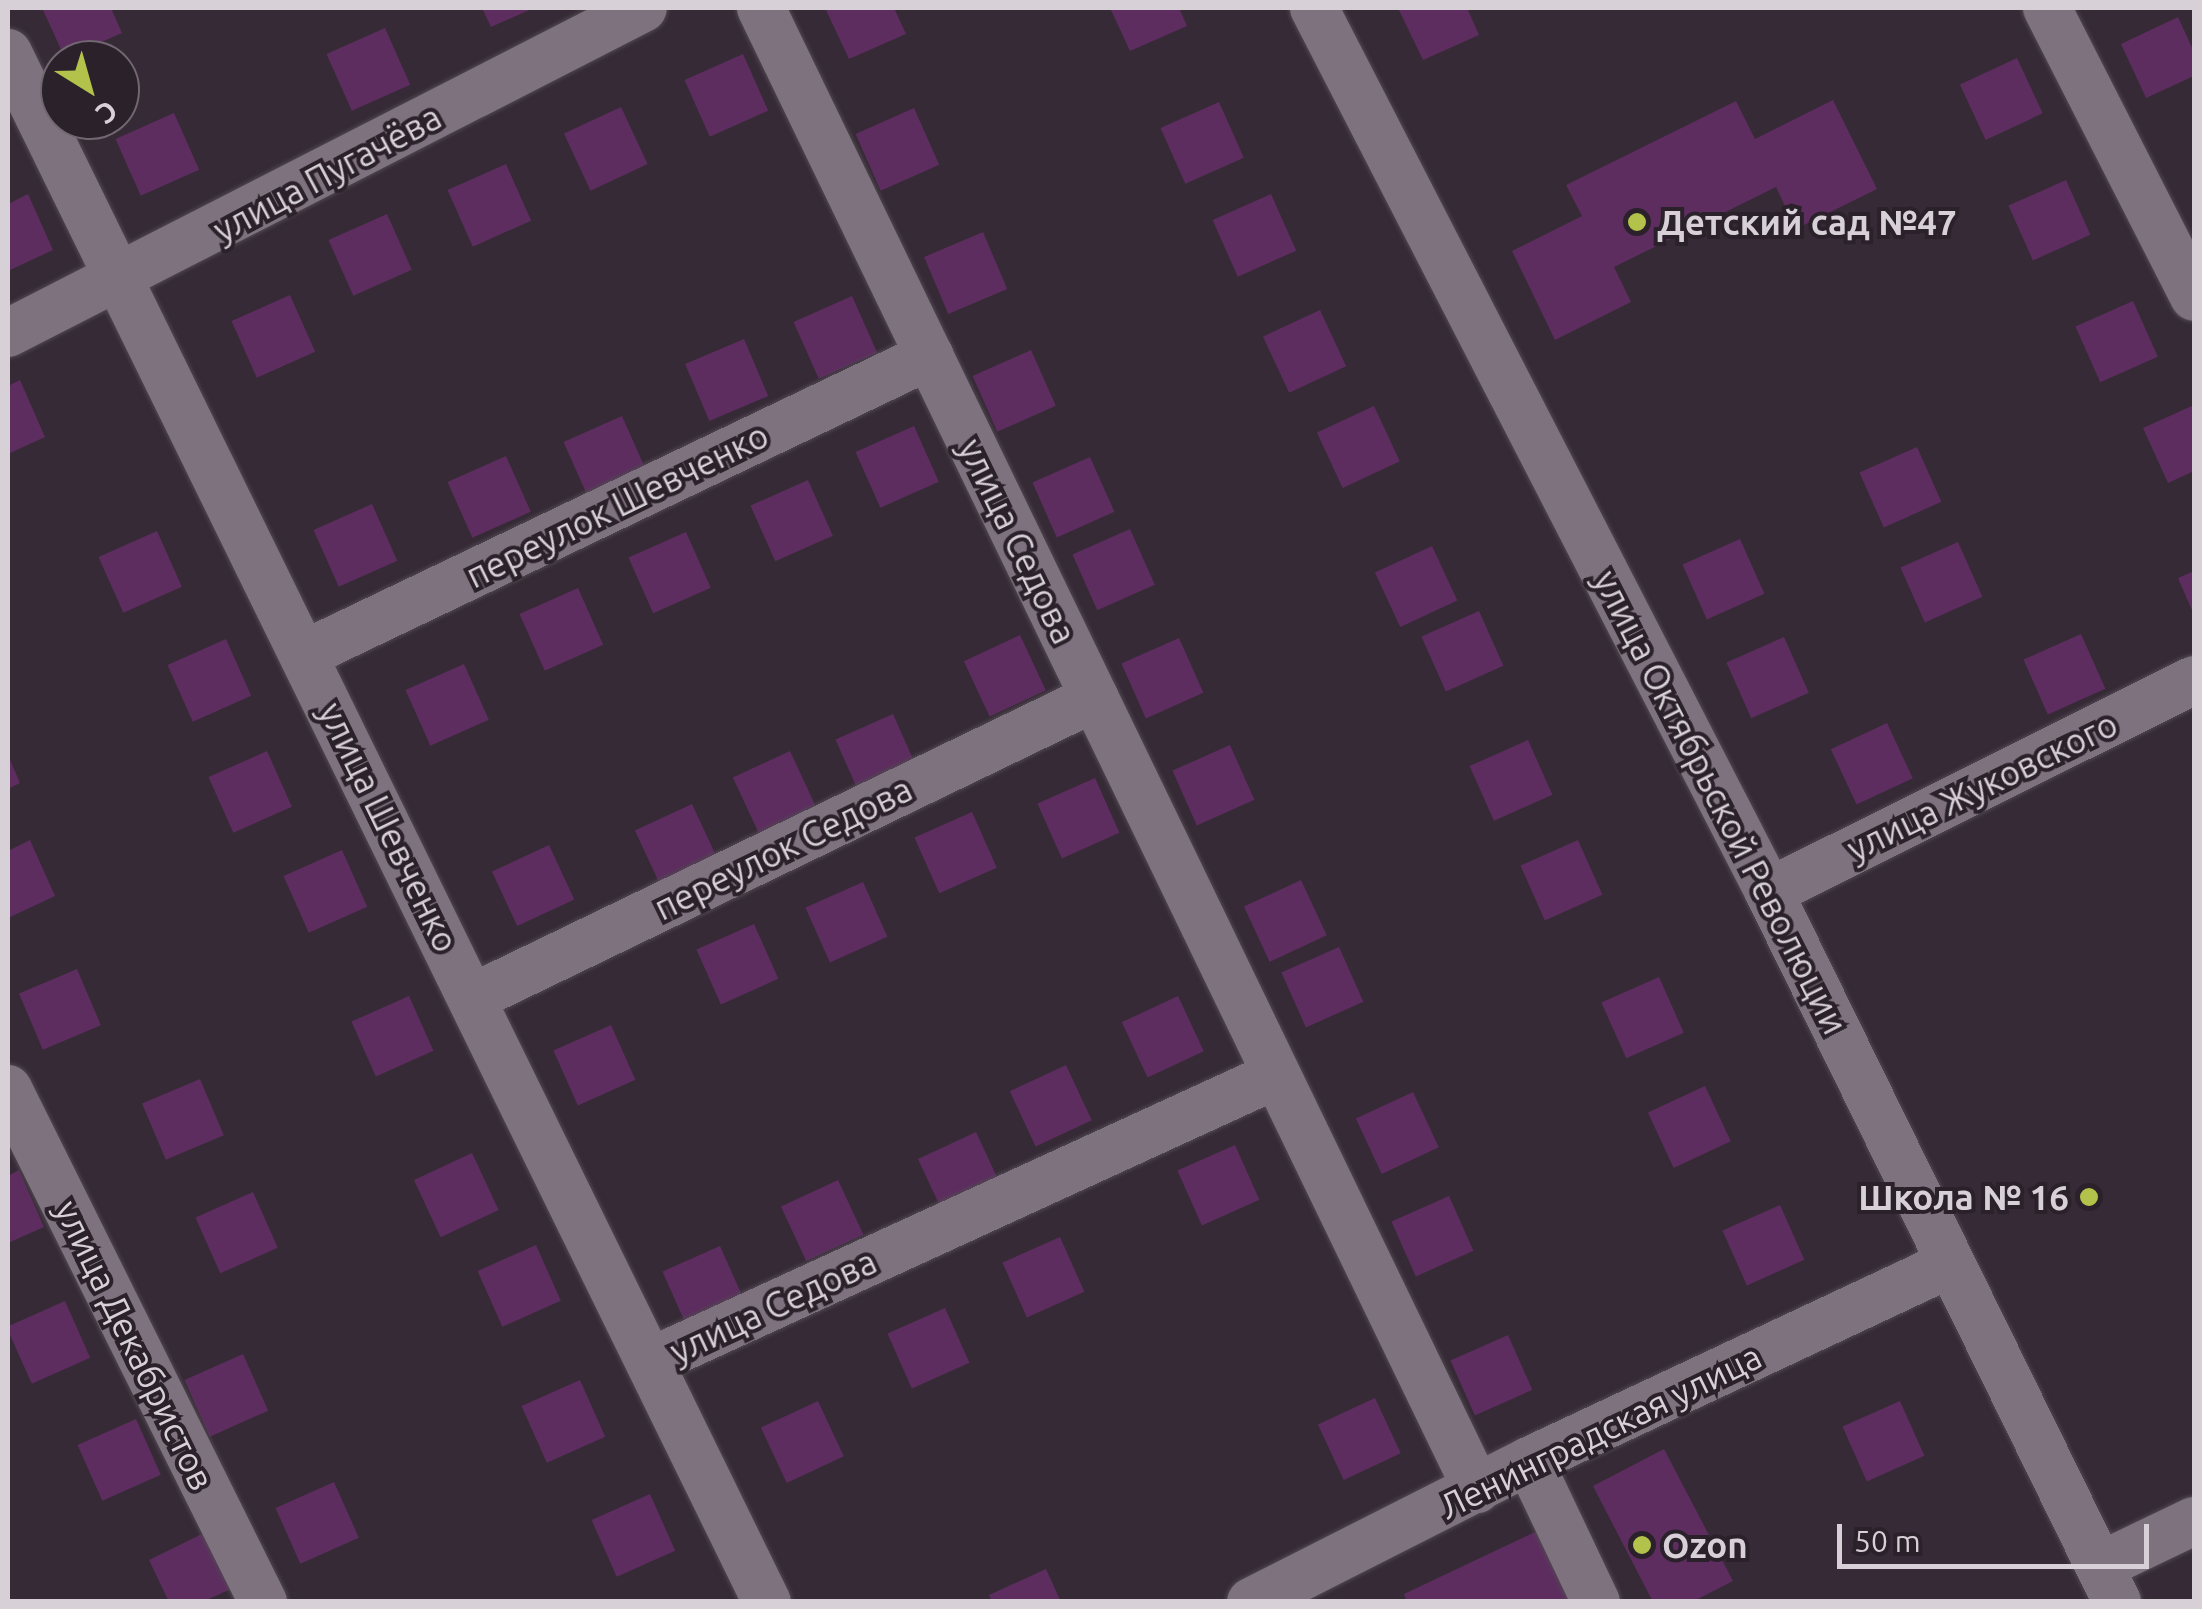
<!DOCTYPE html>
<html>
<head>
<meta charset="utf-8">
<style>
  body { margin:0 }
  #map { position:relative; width:2202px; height:1609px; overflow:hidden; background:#352a35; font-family:Ubuntu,sans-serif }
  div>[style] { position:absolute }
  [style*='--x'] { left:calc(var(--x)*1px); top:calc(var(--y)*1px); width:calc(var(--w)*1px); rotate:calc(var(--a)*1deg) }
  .building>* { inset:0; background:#5e2d60; transform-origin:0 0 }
  .roads { filter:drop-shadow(0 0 2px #504851) drop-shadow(0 0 2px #504851) }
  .minor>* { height:48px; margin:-24px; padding:0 24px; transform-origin:24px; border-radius:24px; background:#7f727f }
  .dots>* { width:28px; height:28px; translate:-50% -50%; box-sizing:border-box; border:5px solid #2b212b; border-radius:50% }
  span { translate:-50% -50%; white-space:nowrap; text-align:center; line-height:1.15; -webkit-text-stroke:8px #2b212b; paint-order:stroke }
  .street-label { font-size:35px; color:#d7d0d7 }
  .poi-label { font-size:35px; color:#d7d0d7; font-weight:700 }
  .left { translate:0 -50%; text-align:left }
  .right { translate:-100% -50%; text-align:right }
  .frame { position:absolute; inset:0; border:10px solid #d7d0d7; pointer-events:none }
  .north { position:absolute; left:40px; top:40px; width:100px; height:100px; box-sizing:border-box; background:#2b212b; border:2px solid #706770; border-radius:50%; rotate:143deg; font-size:28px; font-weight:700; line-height:40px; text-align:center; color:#d7d0d7 }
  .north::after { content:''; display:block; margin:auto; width:35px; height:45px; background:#b3c24b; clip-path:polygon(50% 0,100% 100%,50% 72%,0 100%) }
  .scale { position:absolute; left:1837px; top:1524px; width:312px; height:45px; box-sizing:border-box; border:5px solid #d7d0d7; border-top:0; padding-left:12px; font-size:30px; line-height:35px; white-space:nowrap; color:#d7d0d7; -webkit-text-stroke:8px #2b212b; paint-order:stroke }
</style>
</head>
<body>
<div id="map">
  <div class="building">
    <div style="clip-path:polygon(42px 8px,111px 8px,122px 33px,65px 58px)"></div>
    <div style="clip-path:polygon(482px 8px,534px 8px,491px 27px)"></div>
    <div style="clip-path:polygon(825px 8px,894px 8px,906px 34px,849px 59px)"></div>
    <div style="clip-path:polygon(1110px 8px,1179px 8px,1187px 26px,1130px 51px)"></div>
    <div style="clip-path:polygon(1398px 8px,1467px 8px,1479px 35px,1423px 60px)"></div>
    <div style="clip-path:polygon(2178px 17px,2194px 52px,2194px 76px,2146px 98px,2121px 44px)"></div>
    <div style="left:385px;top:28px;width:62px;height:64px;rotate:66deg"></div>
    <div style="left:743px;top:54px;width:62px;height:64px;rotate:66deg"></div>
    <div style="left:2017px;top:58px;width:61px;height:63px;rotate:65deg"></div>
    <div style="clip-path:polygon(1833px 100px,1877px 189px,1796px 229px,1776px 187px,1614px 267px,1631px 302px,1555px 340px,1512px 251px,1582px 216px,1566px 185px,1736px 101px,1755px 139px)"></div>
    <div style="left:1219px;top:102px;width:61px;height:64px;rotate:66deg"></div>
    <div style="left:621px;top:107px;width:63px;height:63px;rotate:65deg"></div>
    <div style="left:914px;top:108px;width:62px;height:64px;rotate:66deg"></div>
    <div style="left:174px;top:113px;width:62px;height:64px;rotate:66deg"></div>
    <div style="left:506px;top:164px;width:62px;height:64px;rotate:66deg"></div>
    <div style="left:2066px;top:180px;width:60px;height:63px;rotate:66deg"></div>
    <div style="clip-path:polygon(28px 194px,53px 250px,8px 271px,8px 204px)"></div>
    <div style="left:1271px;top:194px;width:62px;height:64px;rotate:66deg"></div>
    <div style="left:387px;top:214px;width:61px;height:64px;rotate:66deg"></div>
    <div style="left:983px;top:232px;width:62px;height:64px;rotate:67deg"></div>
    <div style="left:290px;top:295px;width:62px;height:64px;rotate:66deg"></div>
    <div style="left:852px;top:296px;width:62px;height:64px;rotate:66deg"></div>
    <div style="left:2133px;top:301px;width:61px;height:63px;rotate:66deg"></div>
    <div style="left:1320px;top:310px;width:62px;height:63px;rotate:65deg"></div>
    <div style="left:744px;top:339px;width:62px;height:64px;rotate:67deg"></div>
    <div style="left:1031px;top:350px;width:61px;height:64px;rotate:66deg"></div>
    <div style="clip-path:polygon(20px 380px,45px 437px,8px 454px,8px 386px)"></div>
    <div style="clip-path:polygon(2194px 405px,2194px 471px,2168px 483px,2143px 428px)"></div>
    <div style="left:1374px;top:406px;width:61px;height:63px;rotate:65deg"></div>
    <div style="left:622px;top:416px;width:62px;height:64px;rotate:66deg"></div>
    <div style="left:914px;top:426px;width:61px;height:64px;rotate:66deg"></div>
    <div style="left:1917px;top:447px;width:60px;height:63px;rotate:66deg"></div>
    <div style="left:506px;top:456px;width:61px;height:64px;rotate:66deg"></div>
    <div style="left:1090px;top:457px;width:60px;height:63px;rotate:66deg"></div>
    <div style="left:808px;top:480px;width:61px;height:63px;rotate:66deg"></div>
    <div style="left:372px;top:504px;width:62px;height:64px;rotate:66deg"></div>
    <div style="left:1130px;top:529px;width:61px;height:63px;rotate:66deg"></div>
    <div style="left:157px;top:531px;width:61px;height:64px;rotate:66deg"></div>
    <div style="left:686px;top:532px;width:61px;height:63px;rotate:66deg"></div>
    <div style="left:1740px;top:539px;width:60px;height:63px;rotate:66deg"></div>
    <div style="left:1958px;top:542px;width:60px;height:63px;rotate:66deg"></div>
    <div style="left:1432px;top:546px;width:60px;height:63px;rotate:65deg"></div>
    <div style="clip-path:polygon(2194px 571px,2194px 615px,2178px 578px)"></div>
    <div style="left:578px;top:588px;width:62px;height:64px;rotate:66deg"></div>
    <div style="left:1479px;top:611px;width:60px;height:63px;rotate:66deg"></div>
    <div style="left:2081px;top:634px;width:60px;height:63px;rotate:66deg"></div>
    <div style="left:1020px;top:635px;width:61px;height:62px;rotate:65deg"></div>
    <div style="left:1784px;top:637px;width:61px;height:63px;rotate:66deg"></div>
    <div style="left:1179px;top:638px;width:60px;height:63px;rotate:66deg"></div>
    <div style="left:226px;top:639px;width:62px;height:64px;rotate:66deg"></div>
    <div style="left:464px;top:664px;width:61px;height:64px;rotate:66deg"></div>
    <div style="left:893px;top:714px;width:60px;height:63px;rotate:66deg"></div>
    <div style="left:1887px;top:723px;width:61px;height:62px;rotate:65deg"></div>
    <div style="left:1528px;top:740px;width:60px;height:64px;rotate:66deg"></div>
    <div style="left:1230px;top:745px;width:60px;height:63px;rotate:66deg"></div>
    <div style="left:267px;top:751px;width:61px;height:64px;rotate:66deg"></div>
    <div style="left:790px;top:751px;width:61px;height:63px;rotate:65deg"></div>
    <div style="clip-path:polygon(8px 755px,20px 783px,8px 789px)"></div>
    <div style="left:1095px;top:778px;width:60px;height:63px;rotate:66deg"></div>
    <div style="left:692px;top:804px;width:62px;height:63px;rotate:65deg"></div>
    <div style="left:972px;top:812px;width:61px;height:63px;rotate:66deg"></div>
    <div style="clip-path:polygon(30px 840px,55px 896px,8px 918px,8px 851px)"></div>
    <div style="left:1578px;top:840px;width:60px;height:63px;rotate:66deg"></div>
    <div style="left:549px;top:845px;width:60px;height:63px;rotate:65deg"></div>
    <div style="left:342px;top:850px;width:62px;height:64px;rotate:66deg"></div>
    <div style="left:1301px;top:880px;width:61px;height:63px;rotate:65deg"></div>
    <div style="left:863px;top:882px;width:60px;height:63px;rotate:66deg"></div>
    <div style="left:754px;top:924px;width:60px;height:63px;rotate:66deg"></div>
    <div style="left:1339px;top:947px;width:60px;height:63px;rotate:66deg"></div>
    <div style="left:77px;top:969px;width:61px;height:63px;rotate:67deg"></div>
    <div style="left:1659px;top:977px;width:61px;height:63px;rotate:66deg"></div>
    <div style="left:409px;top:996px;width:60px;height:63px;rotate:66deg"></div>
    <div style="left:1178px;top:996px;width:61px;height:62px;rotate:65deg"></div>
    <div style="left:611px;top:1025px;width:60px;height:63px;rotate:66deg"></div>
    <div style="left:1066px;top:1065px;width:61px;height:62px;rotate:65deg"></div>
    <div style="left:200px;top:1079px;width:61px;height:63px;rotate:67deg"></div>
    <div style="left:1705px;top:1086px;width:61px;height:63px;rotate:65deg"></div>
    <div style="left:1413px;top:1092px;width:61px;height:63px;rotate:65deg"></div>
    <div style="left:976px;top:1132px;width:60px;height:64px;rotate:65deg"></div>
    <div style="left:1235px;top:1145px;width:60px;height:63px;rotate:66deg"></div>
    <div style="left:472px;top:1153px;width:63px;height:64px;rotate:65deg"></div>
    <div style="clip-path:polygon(19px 1170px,44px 1227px,8px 1243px,8px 1176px)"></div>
    <div style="left:838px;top:1180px;width:60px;height:63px;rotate:65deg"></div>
    <div style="left:253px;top:1192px;width:61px;height:63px;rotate:66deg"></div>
    <div style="left:1449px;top:1196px;width:60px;height:63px;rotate:66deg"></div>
    <div style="left:1780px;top:1205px;width:60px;height:63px;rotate:66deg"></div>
    <div style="left:1060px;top:1237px;width:60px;height:63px;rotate:66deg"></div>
    <div style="left:536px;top:1245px;width:61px;height:64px;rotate:66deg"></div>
    <div style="left:720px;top:1246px;width:60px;height:63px;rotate:66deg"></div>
    <div style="left:65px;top:1301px;width:62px;height:64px;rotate:66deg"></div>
    <div style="left:945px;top:1308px;width:60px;height:63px;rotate:66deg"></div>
    <div style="left:1508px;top:1335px;width:60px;height:63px;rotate:66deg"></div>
    <div style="left:243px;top:1354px;width:62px;height:64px;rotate:66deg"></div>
    <div style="left:580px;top:1380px;width:62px;height:64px;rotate:66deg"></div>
    <div style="left:1375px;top:1398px;width:61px;height:63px;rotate:65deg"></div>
    <div style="left:818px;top:1401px;width:61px;height:63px;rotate:65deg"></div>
    <div style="left:1900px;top:1401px;width:60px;height:63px;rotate:66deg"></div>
    <div style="left:136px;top:1419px;width:61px;height:64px;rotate:66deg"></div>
    <div style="clip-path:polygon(1664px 1449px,1733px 1581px,1692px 1602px,1653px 1602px,1593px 1486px)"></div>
    <div style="left:334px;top:1482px;width:61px;height:64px;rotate:66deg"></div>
    <div style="left:650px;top:1494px;width:62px;height:64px;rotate:66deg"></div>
    <div style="clip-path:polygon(1537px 1531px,1570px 1602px,1407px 1602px,1404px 1594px)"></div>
    <div style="clip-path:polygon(206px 1532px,231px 1589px,202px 1602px,169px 1602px,149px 1560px)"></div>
    <div style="clip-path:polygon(1046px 1569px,1061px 1602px,992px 1602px,989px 1595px)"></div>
  </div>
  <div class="roads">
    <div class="minor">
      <div style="--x:761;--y:8;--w:1645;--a:64.2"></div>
      <div style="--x:1314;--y:8;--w:994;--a:62.76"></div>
      <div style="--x:1769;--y:892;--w:791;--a:63.89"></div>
      <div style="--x:2047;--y:8;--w:324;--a:63"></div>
      <div style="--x:8;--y:53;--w:1725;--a:63.9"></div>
      <div style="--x:8;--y:333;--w:713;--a:-27.1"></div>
      <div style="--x:305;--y:654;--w:692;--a:-25.53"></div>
      <div style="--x:1769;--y:892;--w:475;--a:-26.5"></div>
      <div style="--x:472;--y:998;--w:691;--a:-25.75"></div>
      <div style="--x:8;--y:1089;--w:573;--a:63.57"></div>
      <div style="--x:652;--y:1361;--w:686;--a:-24.62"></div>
      <div style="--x:1529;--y:1461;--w:156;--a:64.6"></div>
      <div style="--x:2100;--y:1566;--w:104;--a:-25.6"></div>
      <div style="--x:1251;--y:1602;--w:312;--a:-26.9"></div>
      <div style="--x:1529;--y:1461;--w:465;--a:-25.1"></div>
    </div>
  </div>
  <div class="dots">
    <div style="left:1637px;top:222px;background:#b3c24b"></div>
    <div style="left:2089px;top:1197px;background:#b3c24b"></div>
    <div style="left:1642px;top:1545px;background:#b3c24b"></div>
  </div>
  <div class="street-label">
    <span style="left:327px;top:173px;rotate:-28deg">улица Пугачёва</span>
    <span style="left:617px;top:505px;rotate:-26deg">переулок Шевченко</span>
    <span style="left:1018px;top:541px;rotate:64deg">улица Седова</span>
    <span style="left:1982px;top:786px;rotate:-26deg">улица Жуковского</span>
    <span style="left:1721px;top:802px;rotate:63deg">улица Октябрьской Революции</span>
    <span style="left:389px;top:827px;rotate:64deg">улица Шевченко</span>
    <span style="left:783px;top:848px;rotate:-26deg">переулок Седова</span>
    <span style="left:773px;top:1306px;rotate:-25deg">улица Седова</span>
    <span style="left:135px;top:1345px;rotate:64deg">улица Декабристов</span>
    <span style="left:1600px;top:1431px;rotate:-26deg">Ленинградская улица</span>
  </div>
  <div class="poi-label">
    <span class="left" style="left:1657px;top:222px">Детский сад №47</span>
    <span class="right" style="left:2069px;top:1197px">Школа № 16</span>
    <span class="left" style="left:1662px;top:1545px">Ozon</span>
  </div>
  <div class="frame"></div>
  <div class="north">С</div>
  <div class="scale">50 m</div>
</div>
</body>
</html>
